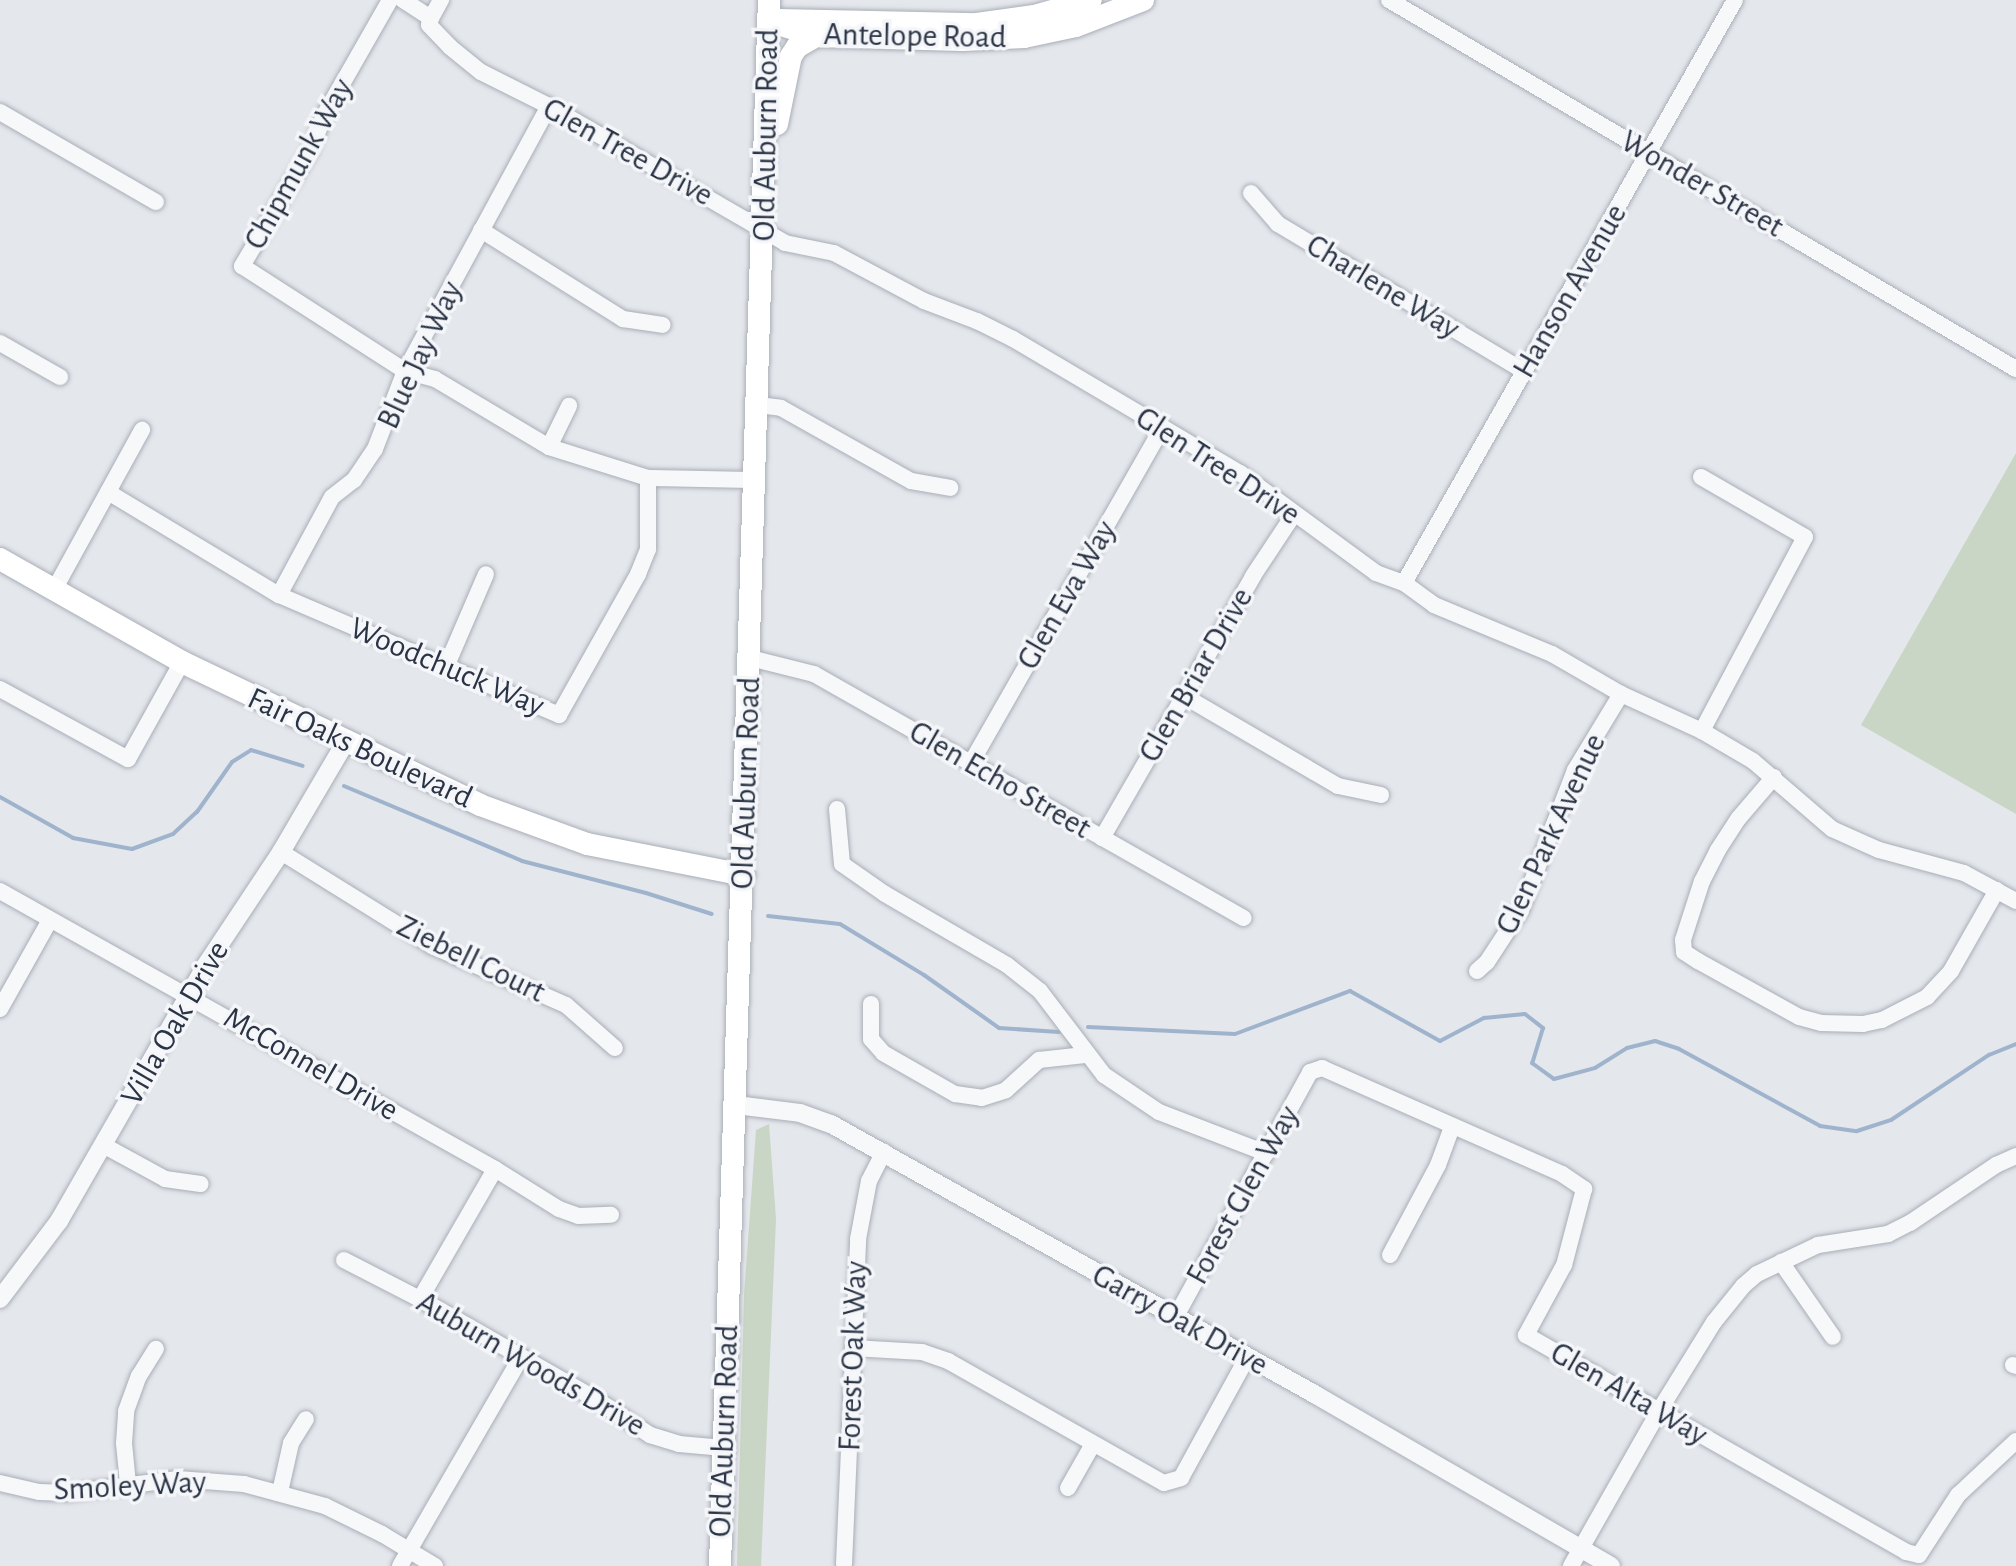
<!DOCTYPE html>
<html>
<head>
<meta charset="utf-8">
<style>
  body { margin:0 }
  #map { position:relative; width:2016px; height:1566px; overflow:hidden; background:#e4e7ec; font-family:"Alegreya Sans",sans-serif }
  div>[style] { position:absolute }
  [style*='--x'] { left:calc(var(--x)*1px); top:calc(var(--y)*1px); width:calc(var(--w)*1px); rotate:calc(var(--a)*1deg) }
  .green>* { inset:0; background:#c9d6c5 }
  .stream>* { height:4px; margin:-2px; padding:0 2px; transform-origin:2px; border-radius:2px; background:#9fb4cc }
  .roads { filter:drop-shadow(0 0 2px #a9aeb7) drop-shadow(0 0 2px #a9aeb7) }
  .minor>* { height:16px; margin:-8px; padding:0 8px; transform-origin:8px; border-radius:8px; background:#f7f8fa }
  .tertiary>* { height:18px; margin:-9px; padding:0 9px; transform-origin:9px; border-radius:9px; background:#f7f8fa }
  .secondary>* { height:22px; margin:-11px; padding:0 11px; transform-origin:11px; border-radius:11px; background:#fff }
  span { translate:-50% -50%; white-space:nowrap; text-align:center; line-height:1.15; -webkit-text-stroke:7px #f4f6f9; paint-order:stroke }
  .street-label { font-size:32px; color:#2b3445 }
</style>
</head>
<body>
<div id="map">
  <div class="green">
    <div style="clip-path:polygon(2016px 453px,2016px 814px,1861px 725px)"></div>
    <div style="clip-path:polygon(769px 1124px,776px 1219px,761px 1566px,737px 1566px,744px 1295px,756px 1130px)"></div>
  </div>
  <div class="stream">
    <div style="--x:344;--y:786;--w:193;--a:22.8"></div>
    <div style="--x:522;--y:861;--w:128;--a:14.5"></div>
    <div style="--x:646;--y:893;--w:69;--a:17.7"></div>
    <div style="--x:0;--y:797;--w:84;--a:29.3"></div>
    <div style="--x:73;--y:838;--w:60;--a:10.6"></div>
    <div style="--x:132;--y:849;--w:44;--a:-20.1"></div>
    <div style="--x:173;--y:834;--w:33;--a:-43"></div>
    <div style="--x:197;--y:812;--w:61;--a:-55"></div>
    <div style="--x:232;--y:762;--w:22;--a:-32"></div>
    <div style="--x:251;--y:750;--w:54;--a:17.1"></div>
    <div style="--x:768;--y:916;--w:72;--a:6.3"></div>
    <div style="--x:840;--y:924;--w:98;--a:31.3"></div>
    <div style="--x:924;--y:975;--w:92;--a:35.2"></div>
    <div style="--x:999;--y:1028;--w:60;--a:3.8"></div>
    <div style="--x:1088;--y:1027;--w:147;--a:2.7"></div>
    <div style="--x:1235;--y:1034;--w:123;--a:-20.5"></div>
    <div style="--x:1350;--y:991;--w:103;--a:29.1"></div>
    <div style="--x:1440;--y:1041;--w:50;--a:-27.6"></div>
    <div style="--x:1484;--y:1018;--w:41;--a:-5.6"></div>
    <div style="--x:1525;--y:1014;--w:23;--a:38"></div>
    <div style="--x:1543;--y:1028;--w:37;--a:107"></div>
    <div style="--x:1532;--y:1063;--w:27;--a:36"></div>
    <div style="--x:1554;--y:1079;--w:42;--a:-15"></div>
    <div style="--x:1595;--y:1068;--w:38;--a:-32"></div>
    <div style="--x:1627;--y:1048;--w:29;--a:-14"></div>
    <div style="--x:1655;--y:1041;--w:25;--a:18"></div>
    <div style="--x:1679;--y:1049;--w:161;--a:28.6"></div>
    <div style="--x:1820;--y:1126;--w:37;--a:8"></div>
    <div style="--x:1857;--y:1131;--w:36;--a:-18"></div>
    <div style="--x:1891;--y:1120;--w:118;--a:-33.6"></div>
    <div style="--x:1989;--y:1055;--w:29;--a:-22"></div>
  </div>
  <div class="roads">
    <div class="minor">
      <div style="--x:390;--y:0;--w:131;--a:119.7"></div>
      <div style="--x:325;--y:114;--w:40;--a:112"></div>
      <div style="--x:310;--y:151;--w:134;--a:120.6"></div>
      <div style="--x:242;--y:266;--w:194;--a:32.8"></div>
      <div style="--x:405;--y:371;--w:31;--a:15"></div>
      <div style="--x:435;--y:379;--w:133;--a:30.8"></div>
      <div style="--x:549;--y:447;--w:104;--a:17.4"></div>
      <div style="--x:648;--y:478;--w:108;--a:1.1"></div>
      <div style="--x:403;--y:0;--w:33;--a:33"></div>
      <div style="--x:1389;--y:0;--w:728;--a:30.48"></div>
      <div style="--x:431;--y:18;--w:7;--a:106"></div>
      <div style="--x:429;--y:25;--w:30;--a:46"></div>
      <div style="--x:450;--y:47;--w:40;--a:39"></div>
      <div style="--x:481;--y:72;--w:76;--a:26.6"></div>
      <div style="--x:549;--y:106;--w:273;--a:30.1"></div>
      <div style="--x:785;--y:243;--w:50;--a:11.5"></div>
      <div style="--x:834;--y:253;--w:102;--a:28.1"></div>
      <div style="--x:924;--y:301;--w:57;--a:20.7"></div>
      <div style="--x:977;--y:321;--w:40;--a:26.6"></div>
      <div style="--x:1013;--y:339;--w:264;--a:30.6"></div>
      <div style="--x:1240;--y:473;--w:169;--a:36.3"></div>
      <div style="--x:1376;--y:573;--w:30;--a:20"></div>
      <div style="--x:1404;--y:583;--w:37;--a:36"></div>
      <div style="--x:1434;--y:605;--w:128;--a:22.6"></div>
      <div style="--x:1552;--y:654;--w:80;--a:30.1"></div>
      <div style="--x:1621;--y:694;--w:89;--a:24.6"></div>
      <div style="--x:1702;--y:731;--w:59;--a:30.5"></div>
      <div style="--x:1753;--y:761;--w:104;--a:40.7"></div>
      <div style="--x:1832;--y:829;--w:51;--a:24.1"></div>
      <div style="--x:1879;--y:850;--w:88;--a:15.1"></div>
      <div style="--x:1964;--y:873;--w:59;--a:28.3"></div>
      <div style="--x:431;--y:18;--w:21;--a:-61"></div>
      <div style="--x:0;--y:112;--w:180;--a:30"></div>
      <div style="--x:1251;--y:193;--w:41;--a:48.9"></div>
      <div style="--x:1278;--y:224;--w:287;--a:30.9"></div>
      <div style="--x:481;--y:230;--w:168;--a:32.1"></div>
      <div style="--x:623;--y:319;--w:40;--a:8.5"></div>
      <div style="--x:0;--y:343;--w:69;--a:29.5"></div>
      <div style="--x:758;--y:405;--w:23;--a:7"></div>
      <div style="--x:781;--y:408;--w:149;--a:29.3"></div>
      <div style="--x:911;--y:481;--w:40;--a:10"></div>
      <div style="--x:549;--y:447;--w:46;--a:-64"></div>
      <div style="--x:1701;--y:477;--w:120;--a:30"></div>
      <div style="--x:1805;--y:537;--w:220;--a:118"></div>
      <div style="--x:108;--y:492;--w:200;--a:31.1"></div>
      <div style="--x:279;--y:595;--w:305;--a:23.2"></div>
      <div style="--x:559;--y:715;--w:162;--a:-60.7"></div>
      <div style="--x:638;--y:574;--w:27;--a:-68"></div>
      <div style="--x:648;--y:549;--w:71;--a:-90"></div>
      <div style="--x:1404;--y:583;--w:670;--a:-60.41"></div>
      <div style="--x:54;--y:590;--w:183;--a:-61.2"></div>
      <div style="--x:279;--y:595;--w:111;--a:-61.6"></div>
      <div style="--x:332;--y:497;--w:28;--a:-38"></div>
      <div style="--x:354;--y:480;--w:37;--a:-56"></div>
      <div style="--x:375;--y:449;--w:84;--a:-69"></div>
      <div style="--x:405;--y:371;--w:302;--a:-61.5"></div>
      <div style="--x:750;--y:658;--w:66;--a:14"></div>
      <div style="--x:814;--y:674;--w:494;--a:29.6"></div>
      <div style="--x:446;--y:667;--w:101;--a:-66.7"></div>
      <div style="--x:0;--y:689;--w:146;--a:28.7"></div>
      <div style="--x:128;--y:759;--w:111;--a:-60.9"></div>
      <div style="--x:1184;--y:696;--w:178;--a:30.3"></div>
      <div style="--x:1338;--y:786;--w:44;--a:11.8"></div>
      <div style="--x:971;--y:763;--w:387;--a:-60.3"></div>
      <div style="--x:1774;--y:777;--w:55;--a:130.6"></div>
      <div style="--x:1738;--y:819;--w:37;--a:123"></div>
      <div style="--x:1718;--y:850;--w:35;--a:117"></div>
      <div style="--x:1702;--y:881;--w:62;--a:107.9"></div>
      <div style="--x:1683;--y:940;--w:12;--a:85"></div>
      <div style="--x:1684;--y:952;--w:17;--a:33"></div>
      <div style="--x:1698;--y:961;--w:115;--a:29"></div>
      <div style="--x:1799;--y:1017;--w:23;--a:15"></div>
      <div style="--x:1821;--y:1023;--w:42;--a:1.4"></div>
      <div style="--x:1863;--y:1024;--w:19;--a:-12"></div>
      <div style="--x:1882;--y:1020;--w:51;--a:-27.1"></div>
      <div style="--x:1927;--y:997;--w:35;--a:-47"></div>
      <div style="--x:1951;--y:971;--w:93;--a:-60.4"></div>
      <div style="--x:837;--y:809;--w:55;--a:84.8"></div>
      <div style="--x:842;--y:864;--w:52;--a:34.9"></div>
      <div style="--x:885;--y:894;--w:141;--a:30.2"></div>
      <div style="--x:1007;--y:965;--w:42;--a:38.2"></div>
      <div style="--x:1040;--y:991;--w:106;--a:52.7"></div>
      <div style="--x:1104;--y:1075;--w:66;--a:33.9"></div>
      <div style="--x:1159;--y:1112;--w:115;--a:21"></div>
      <div style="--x:1102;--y:838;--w:302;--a:-60"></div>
      <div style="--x:1253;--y:576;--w:74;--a:-56.5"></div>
      <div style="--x:281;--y:852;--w:178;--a:31.9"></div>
      <div style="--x:432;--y:946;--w:146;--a:23.8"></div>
      <div style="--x:566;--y:1005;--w:65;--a:41.3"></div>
      <div style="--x:0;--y:891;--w:568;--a:29.32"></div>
      <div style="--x:495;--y:1169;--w:75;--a:32"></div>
      <div style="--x:559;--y:1209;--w:20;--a:20"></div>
      <div style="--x:578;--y:1216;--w:33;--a:-2"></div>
      <div style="--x:1477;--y:971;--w:13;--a:-42"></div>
      <div style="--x:1487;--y:962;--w:62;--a:-56.8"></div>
      <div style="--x:1521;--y:910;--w:150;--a:-68.9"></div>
      <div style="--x:1575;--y:770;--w:89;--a:-58.8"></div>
      <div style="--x:871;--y:1004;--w:35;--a:90"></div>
      <div style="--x:871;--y:1039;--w:18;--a:49"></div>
      <div style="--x:883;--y:1053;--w:83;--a:29.7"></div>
      <div style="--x:955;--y:1094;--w:27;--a:8"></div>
      <div style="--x:982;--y:1098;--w:25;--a:-18"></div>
      <div style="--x:1006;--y:1090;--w:45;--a:-42.3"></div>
      <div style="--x:1039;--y:1060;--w:46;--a:-6.2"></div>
      <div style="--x:0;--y:1009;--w:102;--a:-60.7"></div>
      <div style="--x:103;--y:1145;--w:71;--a:28.7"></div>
      <div style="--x:165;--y:1179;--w:36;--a:8"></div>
      <div style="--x:1390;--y:1255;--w:102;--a:-61.9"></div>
      <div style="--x:1438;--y:1165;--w:40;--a:-69.8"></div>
      <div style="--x:344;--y:1260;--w:85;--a:27.2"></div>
      <div style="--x:420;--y:1299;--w:204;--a:29.7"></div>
      <div style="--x:597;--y:1400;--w:64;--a:33.4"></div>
      <div style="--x:650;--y:1435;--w:30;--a:17"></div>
      <div style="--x:679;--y:1444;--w:45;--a:5.1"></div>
      <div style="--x:1781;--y:1262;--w:91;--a:55.3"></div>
      <div style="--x:420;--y:1299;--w:150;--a:-60"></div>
      <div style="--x:1175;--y:1318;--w:281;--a:-61.2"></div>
      <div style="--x:1310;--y:1072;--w:13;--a:-18"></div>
      <div style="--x:1322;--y:1068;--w:262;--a:23.8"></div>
      <div style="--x:1562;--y:1174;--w:27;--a:34"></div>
      <div style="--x:1584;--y:1189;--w:79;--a:104.7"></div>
      <div style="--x:1564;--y:1265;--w:80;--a:118.5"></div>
      <div style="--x:1526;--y:1335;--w:438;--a:29.7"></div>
      <div style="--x:1906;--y:1552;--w:13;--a:13"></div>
      <div style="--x:1919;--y:1555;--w:72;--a:-57"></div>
      <div style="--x:1958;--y:1495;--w:79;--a:-43"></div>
      <div style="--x:853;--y:1348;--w:69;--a:3.3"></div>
      <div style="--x:922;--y:1352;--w:28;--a:19"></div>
      <div style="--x:948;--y:1361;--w:248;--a:29.5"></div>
      <div style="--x:1164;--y:1483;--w:18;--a:-16"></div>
      <div style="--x:1181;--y:1478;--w:137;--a:-61.2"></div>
      <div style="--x:2013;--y:1365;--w:3;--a:18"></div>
      <div style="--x:0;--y:1483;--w:40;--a:13"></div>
      <div style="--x:39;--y:1492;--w:30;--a:2"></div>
      <div style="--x:69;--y:1493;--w:110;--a:-7.3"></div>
      <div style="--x:178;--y:1479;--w:66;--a:4.3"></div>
      <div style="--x:244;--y:1484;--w:84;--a:15.2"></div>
      <div style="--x:325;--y:1506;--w:64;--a:26.2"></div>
      <div style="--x:382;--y:1534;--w:62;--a:31.1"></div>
      <div style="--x:128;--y:1484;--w:41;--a:-95.6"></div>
      <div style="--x:124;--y:1443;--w:32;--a:-86"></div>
      <div style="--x:126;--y:1411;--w:37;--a:-70"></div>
      <div style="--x:139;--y:1376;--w:32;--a:-58"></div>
      <div style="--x:1068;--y:1488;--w:51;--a:-60.4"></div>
      <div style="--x:280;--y:1492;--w:50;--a:-77.3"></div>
      <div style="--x:291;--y:1443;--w:28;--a:-58"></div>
      <div style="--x:844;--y:1564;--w:325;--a:-87.5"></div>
      <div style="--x:858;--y:1239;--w:59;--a:-79.3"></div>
      <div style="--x:869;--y:1181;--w:33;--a:-63"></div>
      <div style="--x:400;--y:1566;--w:241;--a:-59.9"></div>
      <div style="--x:1571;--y:1566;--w:178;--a:-60.4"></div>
      <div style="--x:1659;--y:1411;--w:105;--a:-58.3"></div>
      <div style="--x:1714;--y:1322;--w:46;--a:-51.1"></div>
      <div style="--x:1743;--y:1286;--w:18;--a:-41"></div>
      <div style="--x:1757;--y:1274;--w:68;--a:-25.4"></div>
      <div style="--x:1818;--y:1245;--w:71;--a:-8.9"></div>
      <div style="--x:1888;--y:1234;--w:25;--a:-27"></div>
      <div style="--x:1910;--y:1223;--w:104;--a:-34"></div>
      <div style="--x:1996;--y:1165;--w:22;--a:-24"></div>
    </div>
    <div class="tertiary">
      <div style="--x:736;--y:1105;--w:64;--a:7.1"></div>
      <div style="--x:800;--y:1113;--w:33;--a:20"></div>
      <div style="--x:831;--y:1124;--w:556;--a:29.19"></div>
      <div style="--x:1316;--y:1395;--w:341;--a:30.1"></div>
      <div style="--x:0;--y:1299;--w:98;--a:-52.9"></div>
      <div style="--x:59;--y:1221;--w:295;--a:-60.1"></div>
      <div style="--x:206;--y:965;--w:136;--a:-56.4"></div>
      <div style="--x:281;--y:852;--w:126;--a:-59.6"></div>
    </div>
    <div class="secondary">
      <div style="--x:778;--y:20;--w:199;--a:1.2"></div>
      <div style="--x:977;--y:24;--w:58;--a:-8"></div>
      <div style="--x:1034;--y:16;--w:59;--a:-15.7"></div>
      <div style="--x:769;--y:21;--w:49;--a:17.7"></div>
      <div style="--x:816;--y:36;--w:147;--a:1.6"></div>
      <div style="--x:963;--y:40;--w:61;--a:-2.8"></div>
      <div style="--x:1024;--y:37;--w:53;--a:-11.9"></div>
      <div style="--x:1076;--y:26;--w:72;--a:-21.2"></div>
      <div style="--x:777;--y:124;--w:69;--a:-78.4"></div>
      <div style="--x:791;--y:56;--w:11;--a:-56"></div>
      <div style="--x:797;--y:47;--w:22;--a:-30"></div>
      <div style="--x:0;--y:559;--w:209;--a:29.5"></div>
      <div style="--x:182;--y:662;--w:331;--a:25.6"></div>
      <div style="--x:480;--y:805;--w:114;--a:20"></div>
      <div style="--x:587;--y:844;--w:160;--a:11.2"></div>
      <div style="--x:720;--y:1566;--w:1567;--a:-88.21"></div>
    </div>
  </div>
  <div class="street-label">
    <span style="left:915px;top:36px;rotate:1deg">Antelope Road</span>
    <span style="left:766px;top:135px;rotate:-89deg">Old Auburn Road</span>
    <span style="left:628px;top:152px;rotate:29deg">Glen Tree Drive</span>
    <span style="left:299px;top:164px;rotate:-61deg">Chipmunk Way</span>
    <span style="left:1702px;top:184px;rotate:30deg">Wonder Street</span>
    <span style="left:1383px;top:287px;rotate:31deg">Charlene Way</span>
    <span style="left:1570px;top:291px;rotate:-60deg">Hanson Avenue</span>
    <span style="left:420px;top:355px;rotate:-65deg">Blue Jay Way</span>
    <span style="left:1218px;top:466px;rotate:33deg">Glen Tree Drive</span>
    <span style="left:1067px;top:595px;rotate:-60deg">Glen Eva Way</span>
    <span style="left:447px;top:667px;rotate:23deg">Woodchuck Way</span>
    <span style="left:1196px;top:675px;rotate:-60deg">Glen Briar Drive</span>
    <span style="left:360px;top:748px;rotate:25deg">Fair Oaks Boulevard</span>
    <span style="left:1000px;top:780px;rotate:30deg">Glen Echo Street</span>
    <span style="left:746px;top:783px;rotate:-88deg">Old Auburn Road</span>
    <span style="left:1551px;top:834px;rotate:-65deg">Glen Park Avenue</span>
    <span style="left:471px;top:959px;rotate:26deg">Ziebell Court</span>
    <span style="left:175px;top:1023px;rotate:-60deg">Villa Oak Drive</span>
    <span style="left:311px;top:1064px;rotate:30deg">McConnel Drive</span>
    <span style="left:1243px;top:1195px;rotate:-61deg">Forest Glen Way</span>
    <span style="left:1180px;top:1320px;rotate:29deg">Garry Oak Drive</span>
    <span style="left:853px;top:1356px;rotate:-88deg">Forest Oak Way</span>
    <span style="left:531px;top:1364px;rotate:30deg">Auburn Woods Drive</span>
    <span style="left:1629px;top:1394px;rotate:30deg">Glen Alta Way</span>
    <span style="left:724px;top:1431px;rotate:-88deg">Old Auburn Road</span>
    <span style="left:130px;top:1486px;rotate:-3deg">Smoley Way</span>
  </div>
</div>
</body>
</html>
